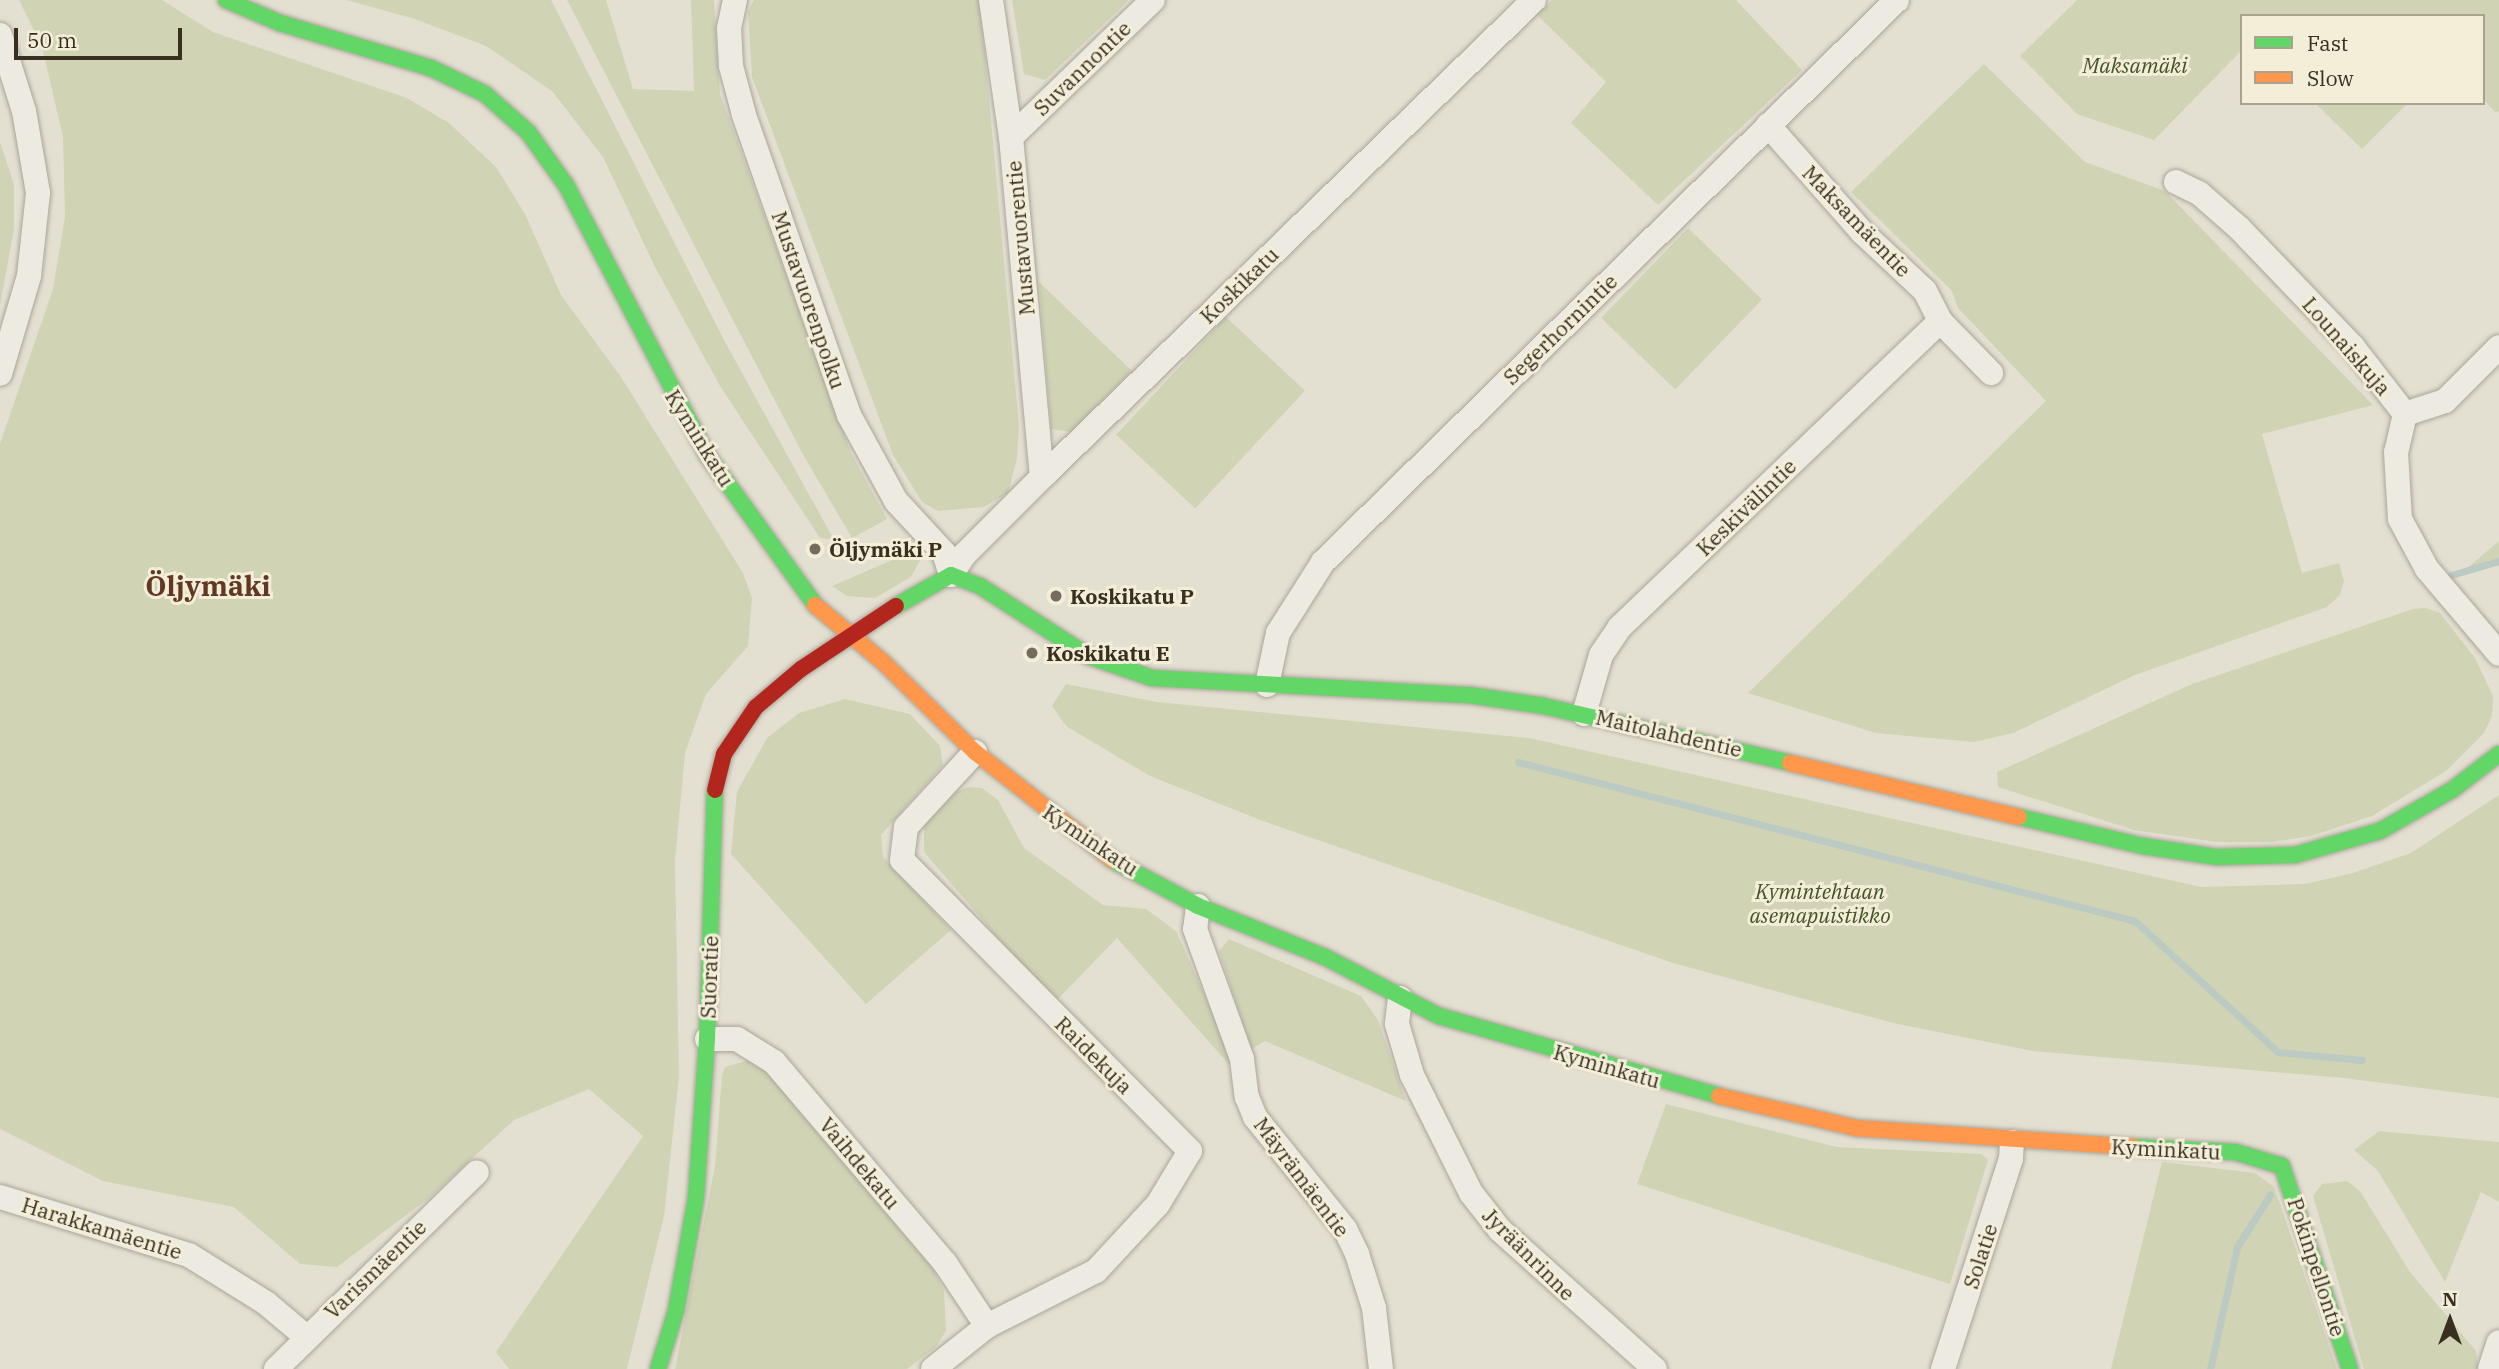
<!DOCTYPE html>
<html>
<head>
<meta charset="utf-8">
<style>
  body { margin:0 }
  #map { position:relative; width:2499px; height:1369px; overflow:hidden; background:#e4e0d1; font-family:"IBM Plex Serif",serif }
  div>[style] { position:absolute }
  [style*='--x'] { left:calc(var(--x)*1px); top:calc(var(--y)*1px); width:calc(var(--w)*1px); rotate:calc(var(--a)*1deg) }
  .green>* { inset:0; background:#d0d3b4; transform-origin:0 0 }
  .stream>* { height:7px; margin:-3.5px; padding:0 3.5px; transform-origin:3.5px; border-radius:3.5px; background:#bbcac2 }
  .roads { filter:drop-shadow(0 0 2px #aaa599) drop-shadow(0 0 2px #aaa599) }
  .street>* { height:24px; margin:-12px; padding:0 12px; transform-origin:12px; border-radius:12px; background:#eceae1 }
  .fast>* { height:16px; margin:-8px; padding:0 8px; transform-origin:8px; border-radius:8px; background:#63d668 }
  .slow>* { height:16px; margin:-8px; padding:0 8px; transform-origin:8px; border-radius:8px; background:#ff974d }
  .jam>* { height:16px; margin:-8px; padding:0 8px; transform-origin:8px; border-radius:8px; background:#b3261e }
  .dots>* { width:19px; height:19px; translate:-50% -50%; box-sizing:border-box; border:4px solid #f3eed8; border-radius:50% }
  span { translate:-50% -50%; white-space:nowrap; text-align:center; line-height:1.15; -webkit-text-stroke:6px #f3eed8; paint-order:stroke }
  .park-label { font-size:21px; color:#445329; font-style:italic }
  .street-label { font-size:21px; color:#382f21 }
  .poi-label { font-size:21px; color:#382f21; font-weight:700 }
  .left { translate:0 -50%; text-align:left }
  .district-label { font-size:28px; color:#623724; font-weight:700 }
  .legend { position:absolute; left:2240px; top:14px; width:245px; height:91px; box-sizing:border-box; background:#f3eed8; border:2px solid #a8a28f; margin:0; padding:9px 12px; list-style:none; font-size:21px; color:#382f21 }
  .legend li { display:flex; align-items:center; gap:14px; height:35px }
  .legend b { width:35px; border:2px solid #a8a28f }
  .north { position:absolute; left:2415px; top:1285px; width:70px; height:70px; -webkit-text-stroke:5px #f3eed8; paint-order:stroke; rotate:0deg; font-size:19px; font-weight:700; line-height:28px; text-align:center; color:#382f21 }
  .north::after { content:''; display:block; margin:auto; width:24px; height:32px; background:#382f21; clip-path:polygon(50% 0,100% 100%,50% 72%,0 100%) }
  .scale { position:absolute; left:14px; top:28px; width:168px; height:32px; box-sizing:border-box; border:4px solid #382f21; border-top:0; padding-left:9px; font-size:21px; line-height:24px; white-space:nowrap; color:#382f21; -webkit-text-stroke:5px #f3eed8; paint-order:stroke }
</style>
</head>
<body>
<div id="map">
  <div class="green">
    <div style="clip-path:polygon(19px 0,162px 0,213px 32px,407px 98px,449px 123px,496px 167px,525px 214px,561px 295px,621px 377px,743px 573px,752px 598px,748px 646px,706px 694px,685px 753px,675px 861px,679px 1076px,664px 1216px,627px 1369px,509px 1369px,496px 1352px,643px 1136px,589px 1089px,514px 1120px,429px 1198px,337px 1267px,300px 1264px,234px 1207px,103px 1181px,0 1129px,0 444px,53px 289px,65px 217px,63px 137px,42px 47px)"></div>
    <div style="clip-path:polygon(346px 0,551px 0,725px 342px,834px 540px,820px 538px,720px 386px,655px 267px,603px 157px,552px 91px,486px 46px,412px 18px)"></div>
    <div style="clip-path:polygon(567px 0,606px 0,633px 89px,694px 91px,691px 0,714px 0,720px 94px,851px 453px,887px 519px,852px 538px,801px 451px)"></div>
    <div style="clip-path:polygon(754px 0,980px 0,1019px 426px,1017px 458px,1008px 493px,984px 507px,938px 511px,922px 502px,893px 455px,752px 77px,748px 12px)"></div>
    <div style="clip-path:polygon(1012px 0,1129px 0,1045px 80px,1024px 74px)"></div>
    <div style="clip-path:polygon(1552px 0,1736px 0,1802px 70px,1658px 205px,1571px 123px,1606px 82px,1537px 15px)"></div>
    <div style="clip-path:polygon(2077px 0,2499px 0,2499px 111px,2496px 113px,2483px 99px,2483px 16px,2242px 16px,2242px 50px,2154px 140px,2077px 114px,2020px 56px)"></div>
    <div style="clip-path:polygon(1984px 64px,2085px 162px,2165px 191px,2373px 405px,2262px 434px,2302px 573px,2339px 563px,2344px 581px,2340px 595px,2327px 607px,2135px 675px,2013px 733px,1974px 742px,1876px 733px,1748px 693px,2046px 401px,1958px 308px,1952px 291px,1851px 192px)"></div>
    <div style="clip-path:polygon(2315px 103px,2408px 103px,2362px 149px)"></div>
    <div style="clip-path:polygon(0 142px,14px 185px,14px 229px,0 306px)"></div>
    <div style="left:1688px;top:228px;width:103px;height:125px;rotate:44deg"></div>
    <div style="clip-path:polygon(1039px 282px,1132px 371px,1071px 432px,1051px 429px)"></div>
    <div style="left:1226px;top:317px;width:108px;height:161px;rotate:43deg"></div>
    <div style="clip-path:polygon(2499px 541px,2499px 560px,2458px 576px)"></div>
    <div style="clip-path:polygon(918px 549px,922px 557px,911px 577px,875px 598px,847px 596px,832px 586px)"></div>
    <div style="clip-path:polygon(2426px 608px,2440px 613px,2475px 658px,2493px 696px,2492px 716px,2484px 733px,2446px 771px,2372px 816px,2311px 836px,2271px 842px,2217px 842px,2134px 830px,1998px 787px,1997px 772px,2192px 684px,2413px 609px)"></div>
    <div style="clip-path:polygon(1066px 684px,1157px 702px,1529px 738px,2201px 887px,2305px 884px,2353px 873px,2411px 853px,2499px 795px,2499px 1098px,2344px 1078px,2033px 1051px,1893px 1023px,1673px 963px,1263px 821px,1150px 776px,1066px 726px,1052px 706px)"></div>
    <div style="clip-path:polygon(845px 699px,910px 714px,940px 746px,943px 765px,881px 835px,883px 857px,951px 930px,866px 1004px,731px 854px,737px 792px,767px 738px,799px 713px)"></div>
    <div style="clip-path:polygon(968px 787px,982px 788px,998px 800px,1024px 848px,1103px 905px,1146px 909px,1176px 931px,1242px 1079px,1117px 938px,1054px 1003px,924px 852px,924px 825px,955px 792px)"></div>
    <div style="clip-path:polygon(1229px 939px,1361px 996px,1378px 1020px,1406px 1101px,1265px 1041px,1251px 1049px,1219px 951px)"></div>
    <div style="clip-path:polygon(749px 1060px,775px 1078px,933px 1269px,944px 1291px,946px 1331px,936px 1347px,907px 1369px,675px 1369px,715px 1166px,722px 1075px,725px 1067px)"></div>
    <div style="clip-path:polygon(1666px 1104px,1837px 1147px,1981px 1154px,1988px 1160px,1950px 1284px,1637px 1184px)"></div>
    <div style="clip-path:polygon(2379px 1131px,2499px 1142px,2499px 1202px,2481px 1192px,2445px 1282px,2378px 1171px,2354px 1150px)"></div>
    <div style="clip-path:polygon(2162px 1162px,2255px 1173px,2274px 1187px,2337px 1369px,2111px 1369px)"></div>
    <div style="clip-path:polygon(2347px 1181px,2360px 1191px,2410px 1272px,2476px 1351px,2478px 1369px,2364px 1369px,2313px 1196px,2322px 1184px)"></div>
  </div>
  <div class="stream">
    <div style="--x:2451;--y:575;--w:50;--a:-16.3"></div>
    <div style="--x:1518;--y:762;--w:637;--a:14.45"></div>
    <div style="--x:2135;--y:921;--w:194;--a:42.5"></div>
    <div style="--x:2278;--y:1052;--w:84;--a:5.4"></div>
    <div style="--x:2210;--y:1369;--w:125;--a:-77.5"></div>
    <div style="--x:2237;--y:1247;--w:62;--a:-57.6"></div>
  </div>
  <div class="roads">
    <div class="street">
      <div style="--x:735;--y:0;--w:29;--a:102"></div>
      <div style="--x:729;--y:28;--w:38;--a:87"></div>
      <div style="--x:731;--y:66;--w:51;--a:75.1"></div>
      <div style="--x:744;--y:115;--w:318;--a:70.7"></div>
      <div style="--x:849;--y:415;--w:98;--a:61.3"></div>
      <div style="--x:896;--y:501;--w:71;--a:47.3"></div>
      <div style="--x:944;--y:553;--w:23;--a:72"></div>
      <div style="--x:991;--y:0;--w:138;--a:81.7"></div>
      <div style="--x:1011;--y:137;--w:341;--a:84.8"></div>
      <div style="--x:0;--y:35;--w:80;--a:72.5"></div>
      <div style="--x:24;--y:111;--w:83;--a:80.3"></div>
      <div style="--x:38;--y:193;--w:83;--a:96.2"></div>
      <div style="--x:29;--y:276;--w:102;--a:106.5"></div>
      <div style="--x:1768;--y:125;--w:142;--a:48.7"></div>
      <div style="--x:1862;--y:232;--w:86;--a:43.1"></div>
      <div style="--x:1925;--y:291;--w:34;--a:63"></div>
      <div style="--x:1940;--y:321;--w:73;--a:45.6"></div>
      <div style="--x:1011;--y:137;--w:197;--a:-44"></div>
      <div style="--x:2176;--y:182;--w:25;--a:26"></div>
      <div style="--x:2199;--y:193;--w:53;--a:41.2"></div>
      <div style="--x:2239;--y:228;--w:165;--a:46.2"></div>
      <div style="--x:2353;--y:347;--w:85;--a:52.2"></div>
      <div style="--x:2405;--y:414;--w:39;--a:103"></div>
      <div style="--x:2396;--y:452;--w:67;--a:86.6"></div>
      <div style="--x:2400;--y:519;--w:57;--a:61.6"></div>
      <div style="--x:2427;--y:569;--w:111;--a:49.7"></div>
      <div style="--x:2405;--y:414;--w:42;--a:-18"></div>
      <div style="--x:2445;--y:401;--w:76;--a:-45"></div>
      <div style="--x:951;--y:575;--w:24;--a:-57"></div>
      <div style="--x:964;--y:555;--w:110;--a:-45"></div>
      <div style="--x:1042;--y:477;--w:685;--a:-44.11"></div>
      <div style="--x:1267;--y:685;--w:53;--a:-78.1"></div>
      <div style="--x:1278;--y:633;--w:84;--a:-57.6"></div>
      <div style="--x:1323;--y:562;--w:803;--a:-44.39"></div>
      <div style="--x:1584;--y:714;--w:61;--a:-73.9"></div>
      <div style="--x:1601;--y:655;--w:32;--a:-56"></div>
      <div style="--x:1619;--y:628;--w:444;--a:-43.7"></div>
      <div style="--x:1198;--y:906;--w:23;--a:97"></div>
      <div style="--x:1195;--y:929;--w:138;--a:70.1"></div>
      <div style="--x:1242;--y:1059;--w:38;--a:83"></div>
      <div style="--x:1247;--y:1097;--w:22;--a:68"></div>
      <div style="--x:1255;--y:1117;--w:144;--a:51.2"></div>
      <div style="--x:1345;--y:1229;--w:28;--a:64"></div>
      <div style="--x:1357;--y:1254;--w:57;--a:72.5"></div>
      <div style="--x:1374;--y:1308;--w:61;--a:83.5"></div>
      <div style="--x:1400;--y:998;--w:26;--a:97"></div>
      <div style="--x:1397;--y:1024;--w:53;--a:73.6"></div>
      <div style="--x:1412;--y:1075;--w:132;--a:63.4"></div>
      <div style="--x:1471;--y:1193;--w:47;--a:51.9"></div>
      <div style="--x:1500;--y:1230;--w:208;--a:41.9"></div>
      <div style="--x:707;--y:1039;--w:30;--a:0"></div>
      <div style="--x:737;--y:1039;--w:44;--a:31.9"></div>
      <div style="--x:774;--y:1062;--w:264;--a:49.6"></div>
      <div style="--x:945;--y:1263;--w:76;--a:56.3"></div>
      <div style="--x:0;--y:1197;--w:198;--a:17.1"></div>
      <div style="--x:189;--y:1255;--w:91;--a:31.9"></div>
      <div style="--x:266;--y:1303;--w:51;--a:40.2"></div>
      <div style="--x:276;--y:1369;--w:281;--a:-44.4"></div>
      <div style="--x:933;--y:1369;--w:69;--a:-38.5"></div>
      <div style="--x:987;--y:1326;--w:122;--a:-26.8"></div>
      <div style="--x:1096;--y:1271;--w:91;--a:-47.2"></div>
      <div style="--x:1158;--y:1204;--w:62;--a:-58.9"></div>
      <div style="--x:1190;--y:1151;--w:409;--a:-134.7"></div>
      <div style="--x:902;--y:860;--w:33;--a:-83"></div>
      <div style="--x:906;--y:827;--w:102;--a:-47.4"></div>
      <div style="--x:1943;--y:1369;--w:221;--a:-72.1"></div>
      <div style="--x:2011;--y:1159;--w:17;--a:-87"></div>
      <div style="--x:2490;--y:1369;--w:28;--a:-72"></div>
    </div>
    <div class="fast">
      <div style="--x:226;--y:0;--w:59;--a:23.1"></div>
      <div style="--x:280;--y:23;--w:158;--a:16.6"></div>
      <div style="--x:431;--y:68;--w:60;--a:25.7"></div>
      <div style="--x:485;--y:94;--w:57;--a:41.5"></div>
      <div style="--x:528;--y:132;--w:65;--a:54.4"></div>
      <div style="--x:566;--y:185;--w:305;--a:62.4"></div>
      <div style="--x:707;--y:455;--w:185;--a:54.2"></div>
      <div style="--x:896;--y:606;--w:63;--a:-29.4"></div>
      <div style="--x:951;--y:575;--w:31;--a:21"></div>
      <div style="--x:980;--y:586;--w:129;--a:32.9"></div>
      <div style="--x:1088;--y:656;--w:68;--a:19"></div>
      <div style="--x:1152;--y:678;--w:317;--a:3.1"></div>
      <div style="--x:1469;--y:695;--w:76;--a:8.3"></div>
      <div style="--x:1544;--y:706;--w:253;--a:13"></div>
      <div style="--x:2019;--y:817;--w:127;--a:13.2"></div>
      <div style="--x:2143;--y:846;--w:75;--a:8.5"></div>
      <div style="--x:2217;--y:857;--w:78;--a:-1.5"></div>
      <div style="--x:2295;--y:855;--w:88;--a:-15.8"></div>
      <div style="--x:2380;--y:831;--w:83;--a:-29.7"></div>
      <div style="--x:2452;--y:790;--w:59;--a:-37.5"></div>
      <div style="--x:1112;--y:860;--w:98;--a:28.1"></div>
      <div style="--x:1198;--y:906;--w:137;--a:21.9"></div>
      <div style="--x:1325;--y:957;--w:128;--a:27.4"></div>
      <div style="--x:1439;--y:1016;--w:291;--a:15.9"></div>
      <div style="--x:2133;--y:1147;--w:102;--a:2.8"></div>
      <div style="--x:2235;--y:1152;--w:49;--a:16.6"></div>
      <div style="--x:2282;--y:1166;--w:214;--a:71.5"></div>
      <div style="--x:658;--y:1369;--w:61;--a:-72.8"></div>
      <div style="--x:676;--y:1311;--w:116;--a:-80"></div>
      <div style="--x:696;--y:1197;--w:158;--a:-86"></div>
      <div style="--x:707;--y:1039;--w:249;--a:-88.2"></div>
    </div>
    <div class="slow">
      <div style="--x:815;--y:605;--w:89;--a:40"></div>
      <div style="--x:883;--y:662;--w:129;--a:44.4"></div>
      <div style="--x:975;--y:752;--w:174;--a:38.2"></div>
      <div style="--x:1790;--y:763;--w:235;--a:13.3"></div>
      <div style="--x:1719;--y:1096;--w:141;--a:13.1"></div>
      <div style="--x:1856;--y:1128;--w:278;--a:3.9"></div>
    </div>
    <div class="jam">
      <div style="--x:715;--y:790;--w:37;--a:-76"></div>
      <div style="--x:724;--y:754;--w:57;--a:-55.8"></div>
      <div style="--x:756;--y:707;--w:59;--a:-40.2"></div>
      <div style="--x:801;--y:669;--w:114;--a:-33.6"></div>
    </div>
  </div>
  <div class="dots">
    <div style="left:815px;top:549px;background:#746d5f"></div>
    <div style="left:1056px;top:596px;background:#746d5f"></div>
    <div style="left:1032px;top:653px;background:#746d5f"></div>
  </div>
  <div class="park-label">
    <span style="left:2135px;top:65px">Maksamäki</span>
    <span style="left:1820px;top:903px">Kymintehtaan<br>asemapuistikko</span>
  </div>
  <div class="street-label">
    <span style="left:1082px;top:68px;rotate:-44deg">Suvannontie</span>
    <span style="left:1857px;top:221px;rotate:46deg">Maksamäentie</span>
    <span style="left:1020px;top:238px;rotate:-95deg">Mustavuorentie</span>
    <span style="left:1239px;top:285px;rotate:-44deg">Koskikatu</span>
    <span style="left:809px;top:300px;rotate:71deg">Mustavuorenpolku</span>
    <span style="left:1560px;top:329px;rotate:-44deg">Segerhornintie</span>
    <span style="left:2347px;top:346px;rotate:49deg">Lounaiskuja</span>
    <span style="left:700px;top:438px;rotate:58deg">Kyminkatu</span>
    <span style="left:1746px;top:507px;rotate:-44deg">Keskivälintie</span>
    <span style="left:1669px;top:733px;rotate:13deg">Maitolahdentie</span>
    <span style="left:1091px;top:840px;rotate:34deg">Kyminkatu</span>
    <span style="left:709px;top:977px;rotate:-88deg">Suoratie</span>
    <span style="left:1094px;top:1055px;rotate:45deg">Raidekuja</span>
    <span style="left:1607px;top:1066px;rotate:16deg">Kyminkatu</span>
    <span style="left:2166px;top:1149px;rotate:3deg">Kyminkatu</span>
    <span style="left:860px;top:1163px;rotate:50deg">Vaihdekatu</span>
    <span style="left:1302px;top:1177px;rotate:53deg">Mäyrämäentie</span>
    <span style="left:102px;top:1228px;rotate:17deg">Harakkamäentie</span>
    <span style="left:1529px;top:1254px;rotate:45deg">Jyräänrinne</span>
    <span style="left:1980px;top:1256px;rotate:-72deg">Solatie</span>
    <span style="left:2317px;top:1267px;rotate:72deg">Pokinpellontie</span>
    <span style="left:375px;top:1269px;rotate:-44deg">Varismäentie</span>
  </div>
  <div class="poi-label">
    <span class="left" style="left:829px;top:549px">Öljymäki P</span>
    <span class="left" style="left:1070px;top:596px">Koskikatu P</span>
    <span class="left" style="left:1046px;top:653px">Koskikatu E</span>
  </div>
  <div class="district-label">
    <span style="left:208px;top:586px">Öljymäki</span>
  </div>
  <ul class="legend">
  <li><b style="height:9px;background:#63d668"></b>Fast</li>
  <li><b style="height:9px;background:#ff974d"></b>Slow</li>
  </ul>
  <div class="north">N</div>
  <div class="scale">50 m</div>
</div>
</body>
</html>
